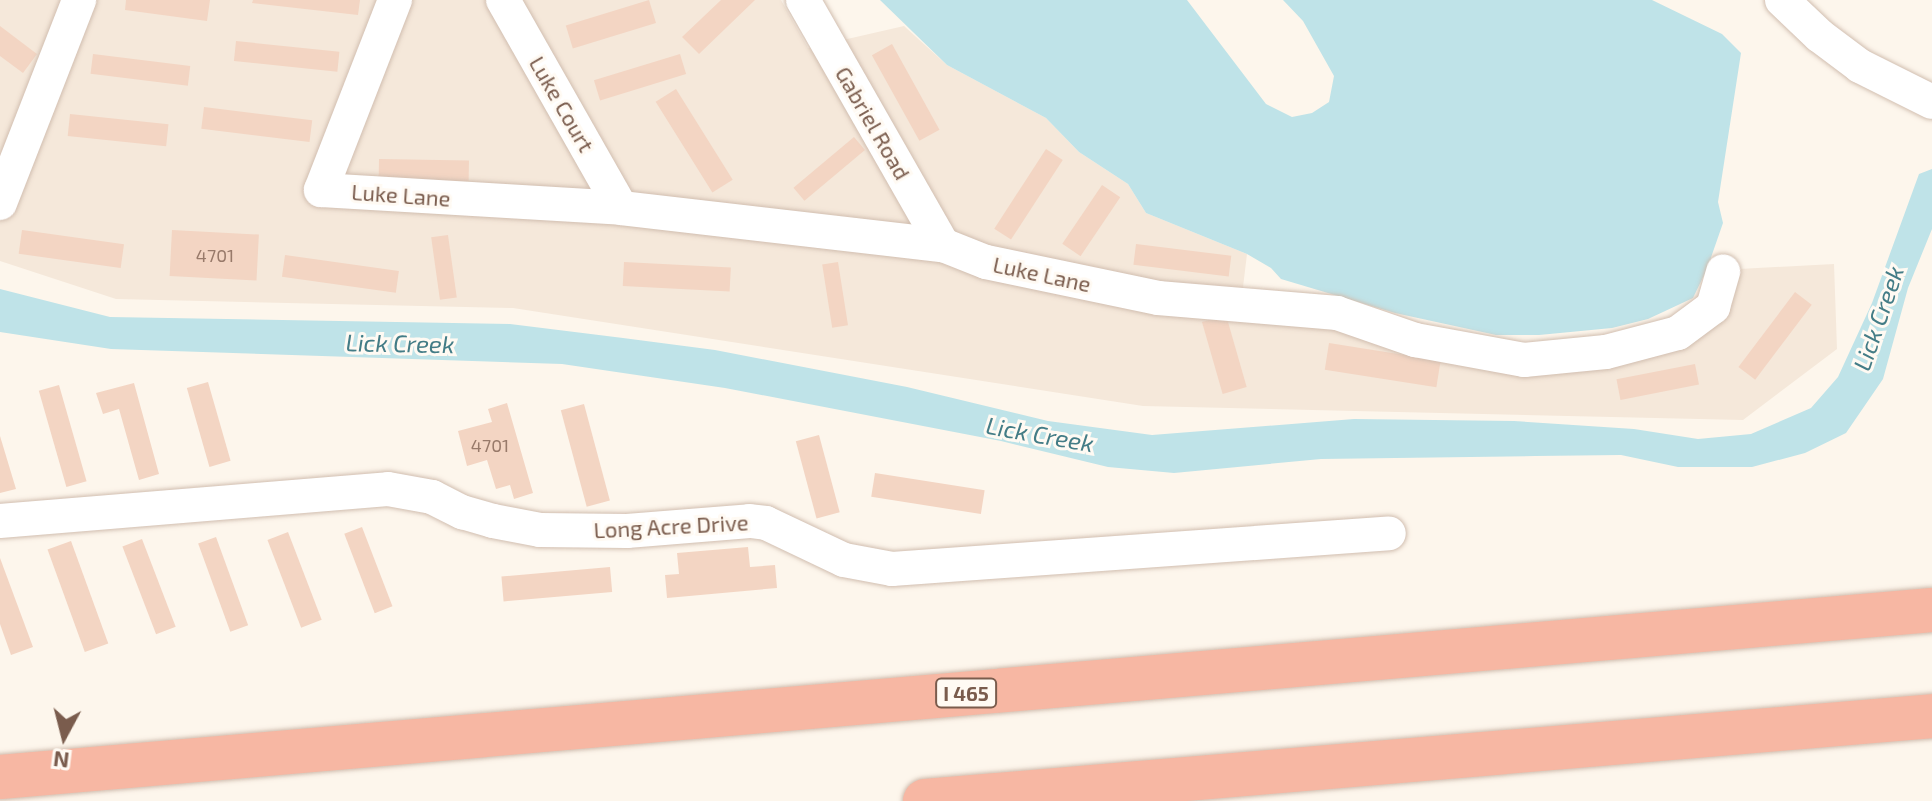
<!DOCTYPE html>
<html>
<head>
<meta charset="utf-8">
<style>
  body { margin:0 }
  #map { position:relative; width:1932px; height:801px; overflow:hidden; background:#fdf6ec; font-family:"Exo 2",sans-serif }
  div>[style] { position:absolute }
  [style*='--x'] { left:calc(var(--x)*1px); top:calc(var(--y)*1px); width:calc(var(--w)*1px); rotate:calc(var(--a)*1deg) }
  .residential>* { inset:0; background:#f5e8da }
  .water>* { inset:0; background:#bfe3e8 }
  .building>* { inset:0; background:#f3d5c3; transform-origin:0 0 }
  .roads { filter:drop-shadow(0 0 2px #d1beb0) drop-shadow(0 0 2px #d1beb0) }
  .minor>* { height:34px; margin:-17px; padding:0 17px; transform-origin:17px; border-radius:17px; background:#fff }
  .motorway>* { height:44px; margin:-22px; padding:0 22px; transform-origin:22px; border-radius:22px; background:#f7b7a3 }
  span { translate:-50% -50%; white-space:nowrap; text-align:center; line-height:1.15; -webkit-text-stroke:6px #fffaf3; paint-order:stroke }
  .number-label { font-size:18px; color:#987a6a }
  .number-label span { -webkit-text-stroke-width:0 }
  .shield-label span { padding:2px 6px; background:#fffaf3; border:2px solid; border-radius:6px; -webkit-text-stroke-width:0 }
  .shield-label { font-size:20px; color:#7a5c4d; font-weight:700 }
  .street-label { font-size:22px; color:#7a5c4d }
  .water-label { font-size:24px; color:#437c86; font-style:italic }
  .north { position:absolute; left:24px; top:697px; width:80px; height:80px; -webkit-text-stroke:6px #fffaf3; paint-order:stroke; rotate:187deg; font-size:22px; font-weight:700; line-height:32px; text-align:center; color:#7a5c4d }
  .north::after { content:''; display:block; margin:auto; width:28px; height:36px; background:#7a5c4d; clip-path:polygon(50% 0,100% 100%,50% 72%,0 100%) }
</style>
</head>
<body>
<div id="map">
  <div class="residential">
    <div style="clip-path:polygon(0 0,781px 0,808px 48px,904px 26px,947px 65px,1046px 118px,1079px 152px,1128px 184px,1146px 213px,1247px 254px,1240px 312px,1336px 325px,1513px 373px,1674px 348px,1739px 269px,1834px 264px,1837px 349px,1743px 420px,1143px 406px,513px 308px,116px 299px,0 261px)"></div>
  </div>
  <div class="water">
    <div style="clip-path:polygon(880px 0,1187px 0,1266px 104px,1292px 117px,1312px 113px,1329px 102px,1334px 76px,1303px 21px,1283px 0,1652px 0,1722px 34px,1741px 53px,1718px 202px,1723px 223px,1707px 269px,1693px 298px,1648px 319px,1612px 328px,1539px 335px,1496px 335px,1395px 313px,1281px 279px,1271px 268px,1247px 254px,1146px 213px,1128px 184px,1079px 152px,1046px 118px,947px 65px)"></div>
    <div style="clip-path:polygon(1932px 169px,1932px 229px,1908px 288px,1883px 379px,1846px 433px,1805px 453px,1752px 467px,1678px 467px,1621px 455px,1535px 456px,1321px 459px,1174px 473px,1108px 467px,1001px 441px,725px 388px,562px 364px,111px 349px,0 332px,0 289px,110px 317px,510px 324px,623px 338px,715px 350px,907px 387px,1048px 421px,1152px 435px,1354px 419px,1514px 421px,1634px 429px,1698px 439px,1751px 434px,1811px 408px,1838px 377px,1872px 303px,1919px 174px)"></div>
  </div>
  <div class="building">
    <div style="clip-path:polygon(126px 0,210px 0,207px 21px,125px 10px)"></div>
    <div style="clip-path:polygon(253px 0,360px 0,358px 15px,252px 3px)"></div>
    <div style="left:649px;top:0;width:24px;height:87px;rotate:73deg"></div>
    <div style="clip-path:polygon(721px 0,755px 0,699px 54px,682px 37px)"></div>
    <div style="clip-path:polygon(0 26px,37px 54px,23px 73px,0 56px)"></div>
    <div style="left:236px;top:41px;width:104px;height:20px;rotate:6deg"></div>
    <div style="left:892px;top:44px;width:98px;height:23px;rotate:61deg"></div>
    <div style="left:93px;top:54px;width:98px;height:20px;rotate:7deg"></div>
    <div style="left:680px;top:54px;width:21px;height:90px;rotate:73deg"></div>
    <div style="left:676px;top:89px;width:107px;height:24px;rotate:58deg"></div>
    <div style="left:204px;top:107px;width:109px;height:22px;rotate:7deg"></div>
    <div style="left:70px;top:114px;width:99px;height:22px;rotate:6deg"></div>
    <div style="left:854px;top:137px;width:17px;height:79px;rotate:50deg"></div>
    <div style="left:1046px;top:149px;width:20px;height:95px;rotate:33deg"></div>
    <div style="left:379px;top:159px;width:90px;height:21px;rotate:1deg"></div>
    <div style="left:1102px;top:185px;width:22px;height:71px;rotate:34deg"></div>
    <div style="left:22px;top:230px;width:103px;height:24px;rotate:8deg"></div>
    <div style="left:172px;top:230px;width:87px;height:46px;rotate:3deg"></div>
    <div style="left:448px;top:235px;width:63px;height:17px;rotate:82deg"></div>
    <div style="left:1136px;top:244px;width:96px;height:21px;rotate:7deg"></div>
    <div style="left:285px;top:255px;width:115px;height:22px;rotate:8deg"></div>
    <div style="left:624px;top:262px;width:107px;height:24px;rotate:3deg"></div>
    <div style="left:838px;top:262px;width:64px;height:16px;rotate:81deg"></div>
    <div style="left:1795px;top:292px;width:21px;height:94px;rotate:37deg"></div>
    <div style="left:1226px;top:315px;width:75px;height:25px;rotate:74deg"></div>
    <div style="left:1329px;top:343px;width:113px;height:27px;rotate:9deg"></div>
    <div style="left:1695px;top:364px;width:21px;height:80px;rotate:79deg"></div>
    <div style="left:208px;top:382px;width:82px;height:22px;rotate:74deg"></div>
    <div style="clip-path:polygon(134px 383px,159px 474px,139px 480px,119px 409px,103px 414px,96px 393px)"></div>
    <div style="left:59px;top:385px;width:100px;height:21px;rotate:74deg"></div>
    <div style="clip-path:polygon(507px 403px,533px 493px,514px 499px,510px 485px,496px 489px,487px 460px,467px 466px,458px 431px,492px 422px,488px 409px)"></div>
    <div style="left:584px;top:404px;width:100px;height:24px;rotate:75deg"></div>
    <div style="left:819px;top:435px;width:80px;height:24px;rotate:75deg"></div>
    <div style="clip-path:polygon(0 436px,16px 489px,0 493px)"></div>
    <div style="left:875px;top:473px;width:111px;height:24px;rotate:9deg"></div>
    <div style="left:362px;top:527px;width:85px;height:19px;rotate:69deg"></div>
    <div style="left:288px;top:532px;width:94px;height:22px;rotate:69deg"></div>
    <div style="left:216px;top:537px;width:94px;height:19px;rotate:70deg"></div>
    <div style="left:142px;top:539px;width:94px;height:21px;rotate:69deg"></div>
    <div style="left:71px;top:541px;width:109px;height:25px;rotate:70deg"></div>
    <div style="clip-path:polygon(748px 547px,750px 567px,775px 565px,777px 588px,667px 598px,665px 575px,679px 574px,677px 553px)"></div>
    <div style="clip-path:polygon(0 558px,33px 647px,11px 655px,0 624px)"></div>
    <div style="left:610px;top:567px;width:25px;height:109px;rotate:85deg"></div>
  </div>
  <div class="roads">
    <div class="minor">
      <div style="--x:395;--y:0;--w:204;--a:111.3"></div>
      <div style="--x:321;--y:190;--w:301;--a:3.4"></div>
      <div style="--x:621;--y:208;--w:324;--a:6.6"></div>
      <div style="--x:943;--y:245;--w:46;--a:21.6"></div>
      <div style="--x:986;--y:262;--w:176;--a:11.8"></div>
      <div style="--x:1158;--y:298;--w:180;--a:4.8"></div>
      <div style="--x:1337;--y:313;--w:83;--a:19.1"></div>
      <div style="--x:1415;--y:340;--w:111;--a:10.4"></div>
      <div style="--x:1524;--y:360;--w:82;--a:-5.6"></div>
      <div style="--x:1606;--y:352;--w:74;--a:-14.8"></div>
      <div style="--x:1678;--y:333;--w:44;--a:-36.6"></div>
      <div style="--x:1713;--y:307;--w:37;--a:-74"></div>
      <div style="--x:503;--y:0;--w:239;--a:60.4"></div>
      <div style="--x:803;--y:0;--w:282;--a:60.3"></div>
      <div style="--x:1782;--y:0;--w:52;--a:43.5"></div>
      <div style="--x:1820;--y:36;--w:50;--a:36.9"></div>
      <div style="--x:1860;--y:66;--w:80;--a:26.6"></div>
      <div style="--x:0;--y:203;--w:218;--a:-68.7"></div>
      <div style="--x:0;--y:521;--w:389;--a:-4.7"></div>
      <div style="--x:388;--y:489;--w:45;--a:10.3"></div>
      <div style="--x:432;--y:497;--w:34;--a:27"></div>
      <div style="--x:462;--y:512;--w:32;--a:16"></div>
      <div style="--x:493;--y:521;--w:48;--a:10.8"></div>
      <div style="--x:540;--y:530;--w:87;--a:0.7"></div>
      <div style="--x:627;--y:531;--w:123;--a:-4.6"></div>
      <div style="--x:750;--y:521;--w:16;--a:7"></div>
      <div style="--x:766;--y:523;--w:86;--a:25.4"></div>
      <div style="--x:844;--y:560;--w:49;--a:10.6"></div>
      <div style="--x:892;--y:569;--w:498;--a:-4.1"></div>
    </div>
    <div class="motorway">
      <div style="--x:0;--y:777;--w:1939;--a:-4.94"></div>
      <div style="--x:925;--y:801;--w:1011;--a:-4.82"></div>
    </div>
  </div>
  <div class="number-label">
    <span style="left:215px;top:255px">4701</span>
    <span style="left:490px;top:445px">4701</span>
  </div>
  <div class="shield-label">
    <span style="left:966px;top:693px">I 465</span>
  </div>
  <div class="street-label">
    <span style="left:562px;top:104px;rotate:60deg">Luke Court</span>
    <span style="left:873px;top:123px;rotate:60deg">Gabriel Road</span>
    <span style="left:401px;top:195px;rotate:4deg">Luke Lane</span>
    <span style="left:1042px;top:274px;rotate:12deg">Luke Lane</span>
    <span style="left:671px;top:526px;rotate:-3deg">Long Acre Drive</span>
  </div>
  <div class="water-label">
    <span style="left:1878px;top:318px;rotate:-71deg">Lick Creek</span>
    <span style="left:400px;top:343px;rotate:1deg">Lick Creek</span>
    <span style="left:1040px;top:434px;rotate:10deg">Lick Creek</span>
  </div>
  <div class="north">N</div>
</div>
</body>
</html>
